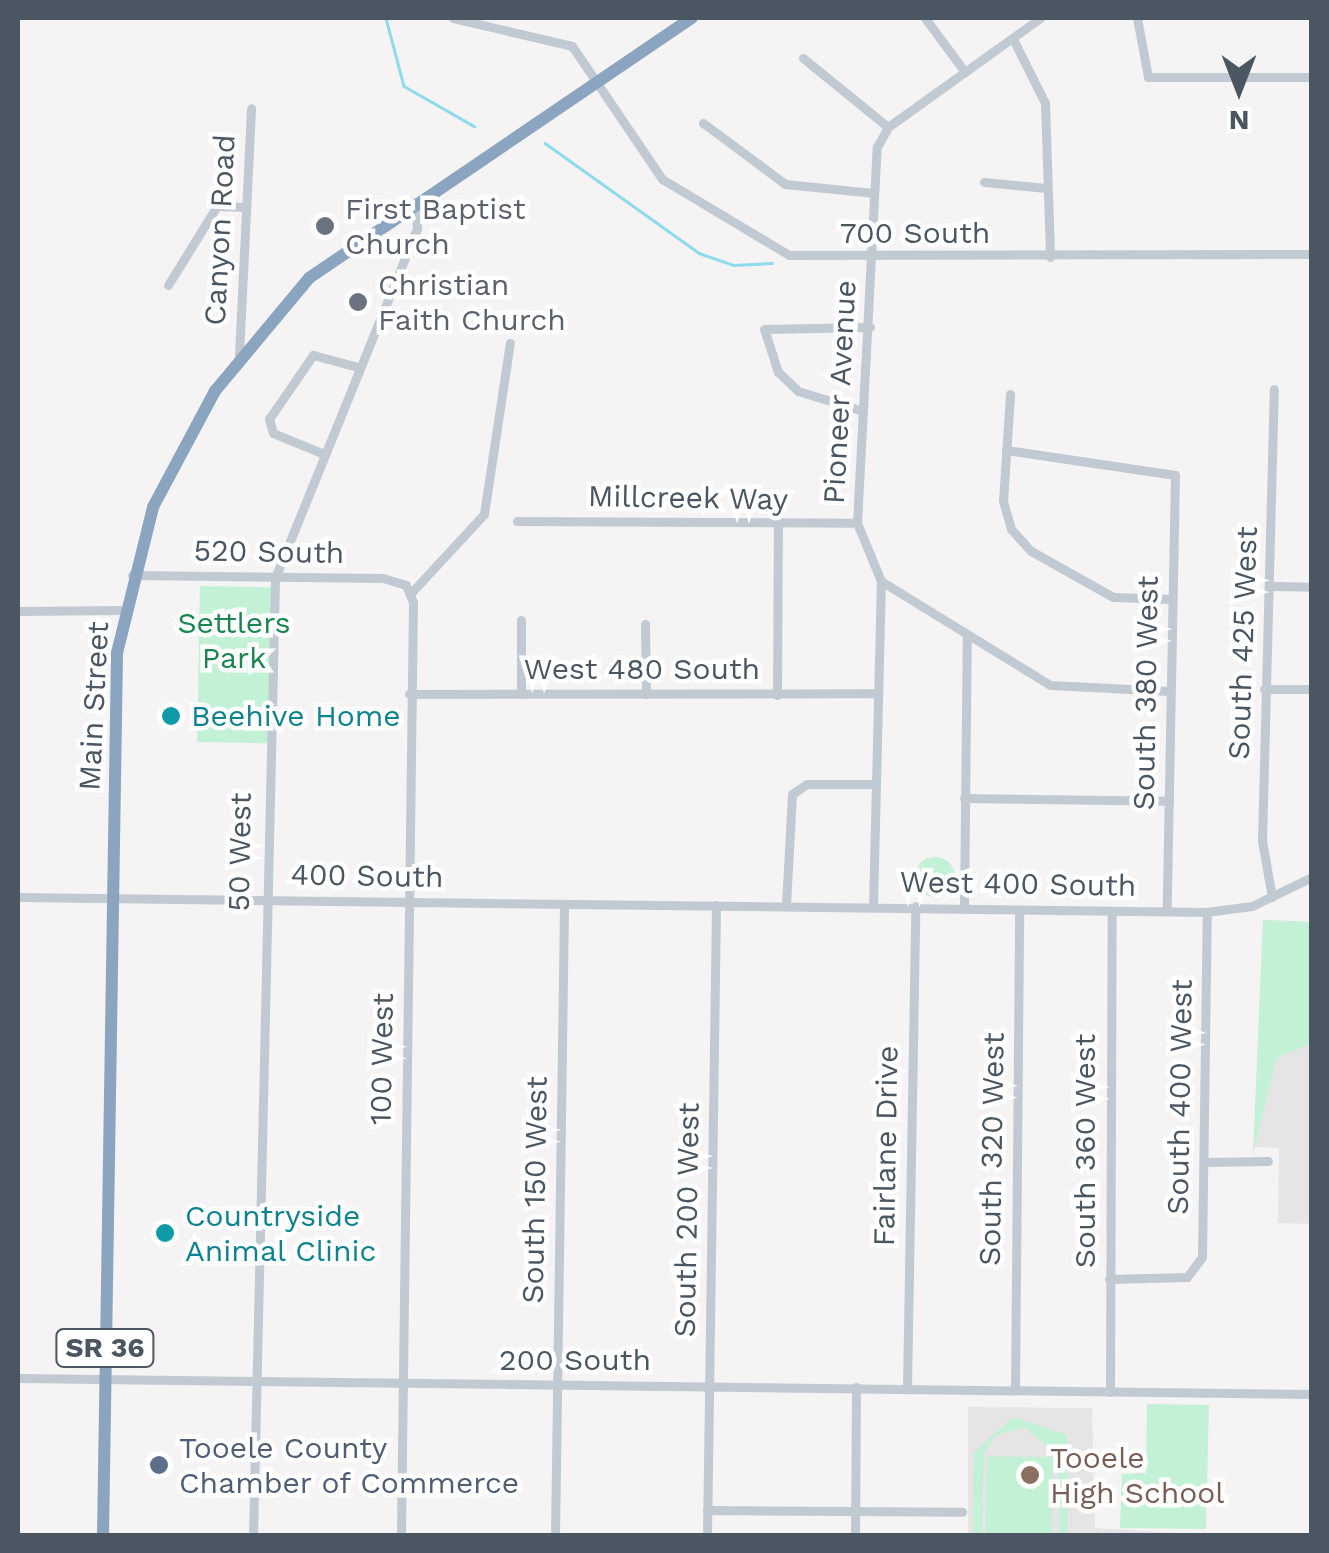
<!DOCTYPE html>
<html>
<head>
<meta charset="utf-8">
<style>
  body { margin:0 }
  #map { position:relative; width:1329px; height:1553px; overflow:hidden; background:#f5f3f3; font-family:"Work Sans",sans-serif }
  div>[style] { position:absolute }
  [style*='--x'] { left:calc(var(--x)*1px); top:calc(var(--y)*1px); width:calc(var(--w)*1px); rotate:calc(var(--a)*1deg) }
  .education>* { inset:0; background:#e6e4e5 }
  .green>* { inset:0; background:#c3f1d5; transform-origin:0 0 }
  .round { border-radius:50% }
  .stream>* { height:2.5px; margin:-1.25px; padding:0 1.25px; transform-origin:1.25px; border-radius:1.25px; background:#90daee }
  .minor>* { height:9px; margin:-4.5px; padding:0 4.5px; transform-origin:4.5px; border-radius:4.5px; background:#c1cad2 }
  .highway>* { height:12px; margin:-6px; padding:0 6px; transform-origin:6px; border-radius:6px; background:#8ba5c1 }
  .dots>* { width:28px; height:28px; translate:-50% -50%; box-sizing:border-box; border:5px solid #fff; border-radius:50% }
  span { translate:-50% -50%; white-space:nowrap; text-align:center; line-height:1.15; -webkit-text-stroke:9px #fff; paint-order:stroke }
  .shield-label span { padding:2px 8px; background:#fff; border:2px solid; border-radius:8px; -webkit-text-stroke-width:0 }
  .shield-label { font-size:28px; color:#4a5661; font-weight:700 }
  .worship-label { font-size:30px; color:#5b616d }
  .left { translate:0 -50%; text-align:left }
  .street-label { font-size:30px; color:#4a5661 }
  .park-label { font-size:30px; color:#17864f }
  .culture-label { font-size:30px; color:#0d838f }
  .service-label { font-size:30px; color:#4e5e75 }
  .education-label { font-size:30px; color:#785e54 }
  .frame { position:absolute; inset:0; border:20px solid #4a5661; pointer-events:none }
  .north { position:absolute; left:1189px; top:40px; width:100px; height:100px; -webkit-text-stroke:8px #fff; paint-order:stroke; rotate:180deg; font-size:28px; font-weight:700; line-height:40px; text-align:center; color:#4a5661 }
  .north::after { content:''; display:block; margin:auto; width:35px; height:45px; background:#4a5661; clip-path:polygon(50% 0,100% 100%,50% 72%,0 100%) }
</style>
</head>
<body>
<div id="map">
  <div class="education">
    <div style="clip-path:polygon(1263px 920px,1311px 922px,1311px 1224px,1278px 1223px,1279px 1148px,1254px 1147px)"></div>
    <div style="clip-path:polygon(968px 1407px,1092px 1408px,1095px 1528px,1214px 1535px,968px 1535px)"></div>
  </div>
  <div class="green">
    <div style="left:200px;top:586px;width:71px;height:156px;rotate:1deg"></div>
    <div class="round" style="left:915px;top:857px;width:40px;height:40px"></div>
    <div style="clip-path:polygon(1263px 920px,1311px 922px,1312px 1043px,1277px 1058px,1253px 1154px)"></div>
    <div style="clip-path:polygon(1147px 1404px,1209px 1405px,1206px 1529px,1120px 1528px,1122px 1474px,1146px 1473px)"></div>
    <div style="clip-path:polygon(1013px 1417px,1067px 1435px,1067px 1535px,1059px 1535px,1058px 1456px,1024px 1427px,995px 1436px,984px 1453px,982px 1535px,973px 1535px,974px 1452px)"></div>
    <div style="left:987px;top:1456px;width:66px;height:79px;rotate:1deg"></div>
  </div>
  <div class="stream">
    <div style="--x:386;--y:18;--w:70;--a:75.2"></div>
    <div style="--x:404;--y:86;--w:81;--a:29.7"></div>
    <div style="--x:545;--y:143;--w:189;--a:35.5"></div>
    <div style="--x:699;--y:253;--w:36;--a:19"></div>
    <div style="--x:733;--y:265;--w:39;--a:-3"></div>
  </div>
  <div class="minor">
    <div style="--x:453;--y:18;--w:122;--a:13.2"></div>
    <div style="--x:572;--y:46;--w:161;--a:55.9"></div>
    <div style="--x:662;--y:179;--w:148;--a:30.9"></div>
    <div style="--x:789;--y:255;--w:523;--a:-0.11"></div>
    <div style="--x:925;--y:18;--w:67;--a:53.5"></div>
    <div style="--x:1137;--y:18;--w:60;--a:79.4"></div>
    <div style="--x:1148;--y:77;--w:164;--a:0"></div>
    <div style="--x:1014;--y:41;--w:69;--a:63.4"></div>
    <div style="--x:1045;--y:103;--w:154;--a:88.1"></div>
    <div style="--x:803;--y:58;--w:109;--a:39.1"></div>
    <div style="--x:703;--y:123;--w:102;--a:36.6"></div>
    <div style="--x:785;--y:184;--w:88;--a:5.8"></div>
    <div style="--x:984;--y:182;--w:62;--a:5.5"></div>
    <div style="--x:168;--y:285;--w:93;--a:-58.2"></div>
    <div style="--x:217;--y:206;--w:29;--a:2"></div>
    <div style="--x:239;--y:355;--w:247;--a:-87.2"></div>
    <div style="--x:1010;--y:394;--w:107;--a:93.7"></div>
    <div style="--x:1003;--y:501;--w:29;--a:74"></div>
    <div style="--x:1011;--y:529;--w:30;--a:48"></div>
    <div style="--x:1031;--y:551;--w:94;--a:29.3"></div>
    <div style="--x:1113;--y:597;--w:59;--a:1.9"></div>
    <div style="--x:863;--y:411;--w:68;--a:-162.9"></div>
    <div style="--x:798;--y:391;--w:28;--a:-136"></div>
    <div style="--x:778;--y:372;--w:45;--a:-108"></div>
    <div style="--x:764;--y:329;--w:106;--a:-1.1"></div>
    <div style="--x:1006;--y:450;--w:171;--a:8.4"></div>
    <div style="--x:1175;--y:475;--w:436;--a:91.1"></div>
    <div style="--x:324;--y:454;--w:55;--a:-157.6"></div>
    <div style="--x:273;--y:433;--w:15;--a:-106"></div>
    <div style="--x:269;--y:419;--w:78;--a:-55.5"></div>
    <div style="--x:313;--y:355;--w:47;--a:14.9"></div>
    <div style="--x:517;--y:521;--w:340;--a:0.3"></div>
    <div style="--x:132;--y:575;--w:251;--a:0.7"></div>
    <div style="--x:383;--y:578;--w:24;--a:17"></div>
    <div style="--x:406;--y:585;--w:18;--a:68"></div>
    <div style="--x:413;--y:602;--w:934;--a:90.74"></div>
    <div style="--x:881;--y:581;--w:198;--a:31.6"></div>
    <div style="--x:1050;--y:685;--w:120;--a:2.9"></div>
    <div style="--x:1273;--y:586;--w:39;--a:1"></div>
    <div style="--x:410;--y:594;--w:109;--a:-47.2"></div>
    <div style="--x:484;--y:514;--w:173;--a:-81.4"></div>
    <div style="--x:18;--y:611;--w:106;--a:-0.5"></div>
    <div style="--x:521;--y:620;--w:74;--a:90"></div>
    <div style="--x:645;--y:624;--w:70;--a:89.2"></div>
    <div style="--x:1264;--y:689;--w:48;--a:0"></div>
    <div style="--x:409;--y:694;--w:465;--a:-0.1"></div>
    <div style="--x:777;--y:695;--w:170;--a:-89.7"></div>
    <div style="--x:964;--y:798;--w:205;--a:0.8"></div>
    <div style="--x:18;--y:897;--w:1189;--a:0.72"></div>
    <div style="--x:1207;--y:912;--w:45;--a:-7.6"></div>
    <div style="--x:1252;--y:906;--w:67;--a:-25.8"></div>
    <div style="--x:1272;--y:897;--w:57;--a:-100.1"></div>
    <div style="--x:1262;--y:841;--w:452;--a:-88.5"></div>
    <div style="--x:786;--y:905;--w:111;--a:-86.9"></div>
    <div style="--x:792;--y:794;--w:18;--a:-34"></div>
    <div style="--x:807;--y:784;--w:67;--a:0"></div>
    <div style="--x:873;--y:906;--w:325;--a:-88.6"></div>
    <div style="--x:881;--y:581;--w:63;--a:-112.5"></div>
    <div style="--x:857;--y:523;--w:377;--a:-87"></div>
    <div style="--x:877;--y:147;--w:23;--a:-61"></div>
    <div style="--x:888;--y:127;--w:187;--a:-35.6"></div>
    <div style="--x:964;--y:907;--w:271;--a:-89.4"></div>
    <div style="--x:1205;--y:1162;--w:63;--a:-0.9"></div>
    <div style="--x:1109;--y:1279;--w:78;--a:-1.5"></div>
    <div style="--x:1187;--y:1277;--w:25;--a:-53"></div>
    <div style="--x:1202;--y:1257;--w:345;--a:-89.2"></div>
    <div style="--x:18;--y:1378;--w:1294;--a:0.71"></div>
    <div style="--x:907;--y:1387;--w:481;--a:-89"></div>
    <div style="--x:1015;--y:1390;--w:480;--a:-89.5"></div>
    <div style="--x:1110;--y:1392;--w:481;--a:-89.8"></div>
    <div style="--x:707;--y:1510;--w:255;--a:0.4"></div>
    <div style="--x:253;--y:1536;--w:958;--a:-88.68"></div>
    <div style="--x:275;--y:578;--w:378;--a:-67.9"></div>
    <div style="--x:417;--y:228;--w:26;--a:-94"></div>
    <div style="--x:555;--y:1536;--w:631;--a:-89.18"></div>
    <div style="--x:707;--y:1536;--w:631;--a:-89.18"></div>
    <div style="--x:855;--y:1536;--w:149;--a:-89.6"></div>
  </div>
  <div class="highway">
    <div style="--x:103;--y:1536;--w:883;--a:-89.09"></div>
    <div style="--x:117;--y:653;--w:150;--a:-76.1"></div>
    <div style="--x:153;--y:507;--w:132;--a:-61.9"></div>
    <div style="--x:215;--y:391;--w:147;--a:-50.2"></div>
    <div style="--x:309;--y:278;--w:463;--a:-34.2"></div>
  </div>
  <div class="dots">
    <div style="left:325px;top:226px;background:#6b7280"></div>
    <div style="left:358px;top:302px;background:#6b7280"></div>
    <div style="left:171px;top:716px;background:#0f9aa8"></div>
    <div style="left:165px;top:1233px;background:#0f9aa8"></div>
    <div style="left:159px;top:1465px;background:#5c6f8a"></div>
    <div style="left:1030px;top:1475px;background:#8d6e63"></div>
  </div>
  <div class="shield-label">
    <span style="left:105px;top:1348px">SR 36</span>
  </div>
  <div class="worship-label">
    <span class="left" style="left:345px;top:226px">First Baptist<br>Church</span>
    <span class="left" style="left:378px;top:302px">Christian<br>Faith Church</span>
  </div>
  <div class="street-label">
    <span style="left:220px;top:230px;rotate:-87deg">Canyon Road</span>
    <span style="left:915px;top:233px">700 South</span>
    <span style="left:840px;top:392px;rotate:-87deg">Pioneer Avenue</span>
    <span style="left:688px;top:498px;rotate:1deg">Millcreek Way</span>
    <span style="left:269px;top:552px;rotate:1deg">520 South</span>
    <span style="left:1243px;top:643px;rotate:-88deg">South 425 West</span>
    <span style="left:642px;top:669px">West 480 South</span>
    <span style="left:1146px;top:693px;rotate:-89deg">South 380 West</span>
    <span style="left:94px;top:706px;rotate:-87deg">Main Street</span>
    <span style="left:240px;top:852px;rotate:-89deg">50 West</span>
    <span style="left:367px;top:876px;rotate:1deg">400 South</span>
    <span style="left:1018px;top:884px;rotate:1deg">West 400 South</span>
    <span style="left:382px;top:1059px;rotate:-89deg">100 West</span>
    <span style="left:1180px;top:1097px;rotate:-89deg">South 400 West</span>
    <span style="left:886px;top:1146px;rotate:-89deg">Fairlane Drive</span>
    <span style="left:992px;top:1149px;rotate:-89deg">South 320 West</span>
    <span style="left:1085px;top:1151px;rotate:-90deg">South 360 West</span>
    <span style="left:535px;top:1190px;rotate:-89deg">South 150 West</span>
    <span style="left:687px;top:1220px;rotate:-89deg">South 200 West</span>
    <span style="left:575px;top:1360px">200 South</span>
  </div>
  <div class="park-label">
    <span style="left:234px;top:640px">Settlers<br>Park</span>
  </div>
  <div class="culture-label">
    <span class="left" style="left:191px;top:716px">Beehive Home</span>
    <span class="left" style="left:185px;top:1233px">Countryside<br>Animal Clinic</span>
  </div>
  <div class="service-label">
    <span class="left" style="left:179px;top:1465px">Tooele County<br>Chamber of Commerce</span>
  </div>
  <div class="education-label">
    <span class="left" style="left:1050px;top:1475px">Tooele<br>High School</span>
  </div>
  <div class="frame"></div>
  <div class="north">N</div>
</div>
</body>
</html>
